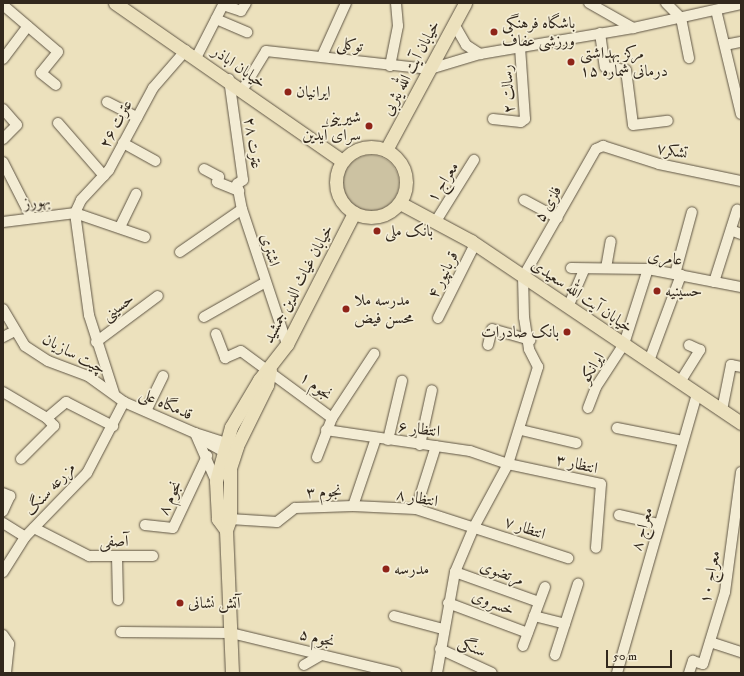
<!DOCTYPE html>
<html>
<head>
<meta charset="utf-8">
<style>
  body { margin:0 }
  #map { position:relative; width:744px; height:676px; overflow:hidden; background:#ece1bd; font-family:"IM FELL DW Pica",Amiri,serif }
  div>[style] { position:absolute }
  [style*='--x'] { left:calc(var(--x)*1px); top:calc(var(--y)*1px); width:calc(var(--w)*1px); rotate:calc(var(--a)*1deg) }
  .green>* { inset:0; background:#ccc2a2 }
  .round { border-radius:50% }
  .roads { filter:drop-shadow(0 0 1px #605645) drop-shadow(0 0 1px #605645) }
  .minor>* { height:10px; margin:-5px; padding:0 5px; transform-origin:5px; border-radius:5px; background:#f3ecd4 }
  .major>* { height:13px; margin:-6.5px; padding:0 6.5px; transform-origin:6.5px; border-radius:6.5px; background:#ece1bd }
  .major>.ring { margin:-6.5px; padding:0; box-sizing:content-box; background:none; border:13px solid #ece1bd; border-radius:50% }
  .dots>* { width:11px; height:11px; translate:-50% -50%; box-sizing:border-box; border:2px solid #f3ecd4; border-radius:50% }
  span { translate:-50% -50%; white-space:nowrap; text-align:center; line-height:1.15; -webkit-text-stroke:3.5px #f3ecd4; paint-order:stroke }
  .poi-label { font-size:16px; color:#32281d }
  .left { translate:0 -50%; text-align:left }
  .right { translate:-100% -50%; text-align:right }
  .street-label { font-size:16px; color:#32281d }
  .frame { position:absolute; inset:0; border:4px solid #32281d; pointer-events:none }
  .scale { position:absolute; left:606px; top:650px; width:66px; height:18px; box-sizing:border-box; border:2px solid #32281d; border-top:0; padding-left:5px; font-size:12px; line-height:14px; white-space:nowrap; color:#32281d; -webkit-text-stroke:3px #f3ecd4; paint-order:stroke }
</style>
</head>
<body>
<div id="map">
  <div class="green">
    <div class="round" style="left:343px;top:155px;width:56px;height:56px"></div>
  </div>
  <div class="roads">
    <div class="minor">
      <div style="--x:589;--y:3;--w:51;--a:29.6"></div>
      <div style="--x:666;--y:3;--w:21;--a:45"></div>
      <div style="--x:681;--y:18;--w:41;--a:78.7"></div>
      <div style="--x:3;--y:5;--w:72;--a:40.5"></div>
      <div style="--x:58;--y:52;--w:27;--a:129"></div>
      <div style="--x:41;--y:73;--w:19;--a:39"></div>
      <div style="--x:223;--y:5;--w:19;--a:18"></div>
      <div style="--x:241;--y:11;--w:9;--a:-58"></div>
      <div style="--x:716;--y:10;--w:107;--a:76.5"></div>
      <div style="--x:216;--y:19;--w:34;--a:23"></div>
      <div style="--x:454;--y:24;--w:24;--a:60"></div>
      <div style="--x:466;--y:45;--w:17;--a:33"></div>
      <div style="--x:600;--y:33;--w:34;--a:82"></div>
      <div style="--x:605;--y:67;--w:21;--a:8"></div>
      <div style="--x:626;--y:70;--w:55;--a:82.7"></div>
      <div style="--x:633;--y:125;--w:35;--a:-7"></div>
      <div style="--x:725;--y:45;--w:16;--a:-11"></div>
      <div style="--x:322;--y:56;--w:58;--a:-65.6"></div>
      <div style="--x:196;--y:58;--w:62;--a:-63"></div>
      <div style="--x:3;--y:59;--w:41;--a:-52.9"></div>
      <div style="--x:390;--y:66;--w:41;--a:-78.7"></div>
      <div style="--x:398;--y:26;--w:23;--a:-95"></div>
      <div style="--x:229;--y:79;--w:102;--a:82.1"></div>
      <div style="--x:243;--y:180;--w:7;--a:146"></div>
      <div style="--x:237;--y:184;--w:25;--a:79"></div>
      <div style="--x:242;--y:209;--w:142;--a:71.6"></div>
      <div style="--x:243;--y:89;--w:44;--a:-58.8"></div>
      <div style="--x:266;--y:51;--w:165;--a:6.3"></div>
      <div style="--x:430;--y:69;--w:52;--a:-16.7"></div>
      <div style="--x:480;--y:54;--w:155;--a:-9.6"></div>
      <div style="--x:633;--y:28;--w:111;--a:-12.5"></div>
      <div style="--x:107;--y:102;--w:34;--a:27"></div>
      <div style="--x:3;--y:109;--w:21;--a:49"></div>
      <div style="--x:17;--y:125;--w:20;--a:135"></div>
      <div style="--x:493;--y:119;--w:28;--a:6"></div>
      <div style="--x:521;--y:122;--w:5;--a:-37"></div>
      <div style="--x:525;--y:119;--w:71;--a:-94"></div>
      <div style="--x:58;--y:123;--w:70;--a:49"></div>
      <div style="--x:123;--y:143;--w:37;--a:29"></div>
      <div style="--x:3;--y:162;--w:62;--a:63"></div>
      <div style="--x:204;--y:169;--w:17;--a:28"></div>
      <div style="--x:219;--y:177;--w:5;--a:112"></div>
      <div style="--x:217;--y:182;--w:24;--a:22"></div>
      <div style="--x:524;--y:200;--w:38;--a:28"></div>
      <div style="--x:436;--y:221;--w:72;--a:-58.1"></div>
      <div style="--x:3;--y:222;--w:73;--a:-7.1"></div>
      <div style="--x:75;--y:213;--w:74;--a:18.9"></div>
      <div style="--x:120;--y:227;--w:37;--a:-64"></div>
      <div style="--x:731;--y:230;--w:11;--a:22"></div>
      <div style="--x:180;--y:252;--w:75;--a:-34.7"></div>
      <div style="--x:571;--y:268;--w:77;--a:0.7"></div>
      <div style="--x:648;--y:269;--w:95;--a:11"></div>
      <div style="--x:606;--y:268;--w:27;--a:-80"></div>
      <div style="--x:675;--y:274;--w:64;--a:-74.7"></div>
      <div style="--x:714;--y:282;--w:76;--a:-72.3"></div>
      <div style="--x:568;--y:307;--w:40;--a:-66.6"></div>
      <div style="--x:3;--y:309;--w:43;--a:59.3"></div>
      <div style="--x:25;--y:346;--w:27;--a:33"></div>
      <div style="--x:48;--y:361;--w:43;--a:20.6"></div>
      <div style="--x:88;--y:376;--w:44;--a:35.8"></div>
      <div style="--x:124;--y:402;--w:77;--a:23.6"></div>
      <div style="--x:195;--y:433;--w:40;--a:18"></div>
      <div style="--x:204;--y:317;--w:69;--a:-29.5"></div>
      <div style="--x:438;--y:318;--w:83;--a:-63.4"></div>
      <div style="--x:216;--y:334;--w:26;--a:69"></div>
      <div style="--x:225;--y:358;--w:17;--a:-24"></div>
      <div style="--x:241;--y:351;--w:113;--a:36.4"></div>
      <div style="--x:332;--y:418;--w:42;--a:111"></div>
      <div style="--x:3;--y:337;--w:13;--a:-27"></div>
      <div style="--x:96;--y:342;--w:77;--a:-36.6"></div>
      <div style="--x:488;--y:345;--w:16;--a:-76"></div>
      <div style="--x:492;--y:329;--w:40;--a:16"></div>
      <div style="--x:649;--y:361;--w:92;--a:-69.6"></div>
      <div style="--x:680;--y:382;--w:38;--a:-58"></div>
      <div style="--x:700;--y:350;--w:12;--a:-156"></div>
      <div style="--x:3;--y:392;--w:51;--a:30.6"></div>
      <div style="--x:47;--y:418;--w:25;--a:-40"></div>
      <div style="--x:66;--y:402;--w:53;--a:27.1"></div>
      <div style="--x:114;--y:393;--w:82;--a:-107.8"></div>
      <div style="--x:89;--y:315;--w:103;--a:-97.8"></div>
      <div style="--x:75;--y:213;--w:14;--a:-65"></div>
      <div style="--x:81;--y:200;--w:41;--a:-47"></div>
      <div style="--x:109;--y:170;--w:93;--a:-61.8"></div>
      <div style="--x:153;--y:88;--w:50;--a:-49"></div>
      <div style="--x:588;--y:408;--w:22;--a:-69"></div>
      <div style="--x:596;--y:387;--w:51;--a:-56.9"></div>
      <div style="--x:624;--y:344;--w:79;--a:-72.3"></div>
      <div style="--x:722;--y:410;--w:46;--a:-78.7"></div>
      <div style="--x:731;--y:365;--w:10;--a:11"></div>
      <div style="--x:146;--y:411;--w:39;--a:-64"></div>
      <div style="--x:332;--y:418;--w:77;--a:-56.7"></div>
      <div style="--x:617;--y:428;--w:67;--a:11.1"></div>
      <div style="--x:326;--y:430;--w:146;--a:8.3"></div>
      <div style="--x:470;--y:451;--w:40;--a:18.9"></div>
      <div style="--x:508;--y:464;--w:95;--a:12.1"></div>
      <div style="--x:601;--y:484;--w:64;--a:94.5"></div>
      <div style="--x:521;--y:430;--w:57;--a:13.3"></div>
      <div style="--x:195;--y:433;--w:52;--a:66.4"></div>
      <div style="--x:199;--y:438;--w:35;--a:29"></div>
      <div style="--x:388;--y:440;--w:61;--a:-76.7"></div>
      <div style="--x:420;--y:445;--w:56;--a:-77.7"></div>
      <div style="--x:21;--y:459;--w:47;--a:-45"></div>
      <div style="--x:54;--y:426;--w:11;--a:-131"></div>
      <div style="--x:3;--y:493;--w:8;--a:23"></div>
      <div style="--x:10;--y:496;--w:17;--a:115"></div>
      <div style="--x:353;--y:506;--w:72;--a:-71.3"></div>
      <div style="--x:416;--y:509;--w:66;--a:-72.4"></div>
      <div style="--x:619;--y:515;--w:41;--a:12.7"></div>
      <div style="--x:230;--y:519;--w:47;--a:3.7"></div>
      <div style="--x:277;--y:522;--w:23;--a:-38"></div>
      <div style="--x:295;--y:508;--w:58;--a:-2"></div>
      <div style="--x:353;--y:506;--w:63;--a:2.7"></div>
      <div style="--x:416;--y:509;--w:160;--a:17.9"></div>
      <div style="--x:3;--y:523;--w:26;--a:32"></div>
      <div style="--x:145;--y:525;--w:28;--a:6"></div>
      <div style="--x:173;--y:528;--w:80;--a:-64.7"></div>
      <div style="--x:34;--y:528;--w:62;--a:27"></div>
      <div style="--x:89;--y:556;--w:64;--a:0"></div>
      <div style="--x:117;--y:556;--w:44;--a:88.7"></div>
      <div style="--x:3;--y:572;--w:41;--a:-57.8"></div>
      <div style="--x:25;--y:537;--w:89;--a:-45.9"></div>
      <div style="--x:87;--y:473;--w:80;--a:-62.5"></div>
      <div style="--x:455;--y:572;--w:89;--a:19.7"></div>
      <div style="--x:448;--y:603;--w:85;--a:20.6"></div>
      <div style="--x:394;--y:616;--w:51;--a:14.9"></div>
      <div style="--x:534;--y:616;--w:32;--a:14"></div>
      <div style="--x:121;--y:632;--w:110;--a:0.5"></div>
      <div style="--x:231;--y:633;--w:170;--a:13.6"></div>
      <div style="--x:3;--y:635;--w:11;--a:56"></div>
      <div style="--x:9;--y:644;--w:29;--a:96"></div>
      <div style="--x:710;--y:642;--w:33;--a:18"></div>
      <div style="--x:523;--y:646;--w:63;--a:-69.6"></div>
      <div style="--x:440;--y:649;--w:57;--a:24.8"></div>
      <div style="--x:555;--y:655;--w:75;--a:-72.1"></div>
      <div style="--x:304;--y:665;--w:20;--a:-30"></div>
      <div style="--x:437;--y:673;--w:103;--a:-79.9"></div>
      <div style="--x:455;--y:572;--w:49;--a:-67.1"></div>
      <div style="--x:474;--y:527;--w:72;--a:-61.6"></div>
      <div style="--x:508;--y:464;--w:102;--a:-72.8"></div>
      <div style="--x:538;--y:367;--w:20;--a:-117"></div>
      <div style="--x:529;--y:349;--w:32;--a:-99"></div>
      <div style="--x:524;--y:317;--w:40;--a:-91.4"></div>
      <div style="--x:523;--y:277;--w:147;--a:-60.3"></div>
      <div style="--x:596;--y:149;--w:8;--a:-23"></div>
      <div style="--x:603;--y:146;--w:59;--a:17.8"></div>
      <div style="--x:659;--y:164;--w:84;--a:11.7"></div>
      <div style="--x:617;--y:673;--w:290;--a:-74"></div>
      <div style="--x:689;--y:673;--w:13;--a:-72"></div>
      <div style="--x:693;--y:661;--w:10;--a:17"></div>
      <div style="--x:703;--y:664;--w:75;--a:-73"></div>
      <div style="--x:725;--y:592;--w:121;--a:-82.4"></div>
    </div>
    <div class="major">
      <div style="--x:115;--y:3;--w:277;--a:34.8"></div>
      <div class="ring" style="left:336px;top:147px;width:57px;height:57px"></div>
      <div style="--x:386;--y:150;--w:167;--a:-61.7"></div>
      <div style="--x:400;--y:203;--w:81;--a:28.2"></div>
      <div style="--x:471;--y:241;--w:326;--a:34"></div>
      <div style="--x:226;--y:530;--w:14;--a:-126"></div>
      <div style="--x:218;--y:519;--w:38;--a:-93"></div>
      <div style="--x:216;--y:481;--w:56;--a:-74.5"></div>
      <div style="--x:231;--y:427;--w:55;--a:-59.2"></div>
      <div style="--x:259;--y:380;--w:46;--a:-52.1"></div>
      <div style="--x:287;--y:344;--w:147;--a:-62.9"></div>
      <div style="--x:232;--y:673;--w:143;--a:-92.4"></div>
      <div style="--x:226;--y:530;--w:12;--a:-70"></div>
      <div style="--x:230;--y:519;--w:51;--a:-90"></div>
      <div style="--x:230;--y:468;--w:23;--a:-72"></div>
      <div style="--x:237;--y:446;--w:68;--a:-63.8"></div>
      <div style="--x:267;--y:385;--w:15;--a:-79"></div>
    </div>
  </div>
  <div class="dots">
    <div style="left:494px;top:32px;background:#8f2418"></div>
    <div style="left:571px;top:62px;background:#8f2418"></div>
    <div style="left:288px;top:92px;background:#8f2418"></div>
    <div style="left:369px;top:126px;background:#8f2418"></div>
    <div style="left:377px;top:231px;background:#8f2418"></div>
    <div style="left:657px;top:291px;background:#8f2418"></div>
    <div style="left:346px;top:309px;background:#8f2418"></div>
    <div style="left:567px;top:332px;background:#8f2418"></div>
    <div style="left:386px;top:569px;background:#8f2418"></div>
    <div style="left:180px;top:603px;background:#8f2418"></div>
  </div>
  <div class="poi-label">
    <span class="left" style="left:502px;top:32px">باشگاه فرهنگی<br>ورزشی عفاف</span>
    <span class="left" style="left:580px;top:62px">مرکز بهداشتی<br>درمانی شماره ۱۵</span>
    <span class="left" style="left:296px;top:92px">ایرانیان</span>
    <span class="right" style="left:361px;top:126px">شیرینی<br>سرای آیدین</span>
    <span class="left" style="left:385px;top:231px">بانک ملی</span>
    <span class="left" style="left:665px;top:291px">حسینیه</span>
    <span class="left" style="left:354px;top:309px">مدرسه ملا<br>محسن فیض</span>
    <span class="right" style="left:559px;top:332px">بانک صادرات</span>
    <span class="left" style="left:394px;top:569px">مدرسه</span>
    <span class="left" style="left:188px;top:603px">آتش نشانی</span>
  </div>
  <div class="street-label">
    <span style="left:350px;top:45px;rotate:8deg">توکلی</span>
    <span style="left:239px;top:67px;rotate:35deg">خیابان اباذر</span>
    <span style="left:411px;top:68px;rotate:-62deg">خیابان آیت الله یثربی</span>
    <span style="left:508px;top:89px;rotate:-93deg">رسالت ۲</span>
    <span style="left:116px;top:124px;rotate:-62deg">عترت ۲۶</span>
    <span style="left:253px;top:143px;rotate:82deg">عترت ۲۸</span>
    <span style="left:672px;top:151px;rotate:12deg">تشکر۷</span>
    <span style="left:443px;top:182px;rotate:-57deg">معراج ۱</span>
    <span style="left:37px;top:202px;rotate:-7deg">بهورز</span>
    <span style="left:548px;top:204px;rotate:-60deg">فلزی ۵</span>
    <span style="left:270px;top:250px;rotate:74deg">اشتری</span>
    <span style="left:665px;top:258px;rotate:8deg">عامری</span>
    <span style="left:443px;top:275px;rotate:-64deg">قربانپور ۴</span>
    <span style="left:298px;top:284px;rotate:-62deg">خیابان غیاث الدین جمشید</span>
    <span style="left:582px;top:296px;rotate:34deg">خیابان آیت الله سعیدی</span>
    <span style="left:118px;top:307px;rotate:-36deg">حسینی</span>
    <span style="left:74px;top:354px;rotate:28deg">چیت سازیان</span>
    <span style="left:592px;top:368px;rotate:-59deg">ایرانکو</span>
    <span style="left:316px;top:386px;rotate:37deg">نجوم ۱</span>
    <span style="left:166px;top:404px;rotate:24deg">قدمگاه علی</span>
    <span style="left:419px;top:429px;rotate:7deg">انتظار ۶</span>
    <span style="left:577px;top:464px;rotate:13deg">انتظار ۳</span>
    <span style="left:50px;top:489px;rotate:-47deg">مزرعه سنگ</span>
    <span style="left:324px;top:492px;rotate:-2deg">نجوم ۳</span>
    <span style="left:170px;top:498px;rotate:-65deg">نجوم ۸</span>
    <span style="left:417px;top:498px;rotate:10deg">انتظار ۸</span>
    <span style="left:525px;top:528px;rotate:19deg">انتظار ۷</span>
    <span style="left:642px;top:529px;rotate:-74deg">معراج ۸</span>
    <span style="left:114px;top:541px">آصفی</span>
    <span style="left:502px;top:573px;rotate:20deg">مرتضوی</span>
    <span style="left:710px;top:577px;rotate:-79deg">معراج ۱۰</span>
    <span style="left:493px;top:603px;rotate:21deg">خسروی</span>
    <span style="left:317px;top:638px;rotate:14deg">نجوم ۵</span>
    <span style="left:472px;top:647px;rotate:24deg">سنگی</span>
  </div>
  <div class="frame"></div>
  <div class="scale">50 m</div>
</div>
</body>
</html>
